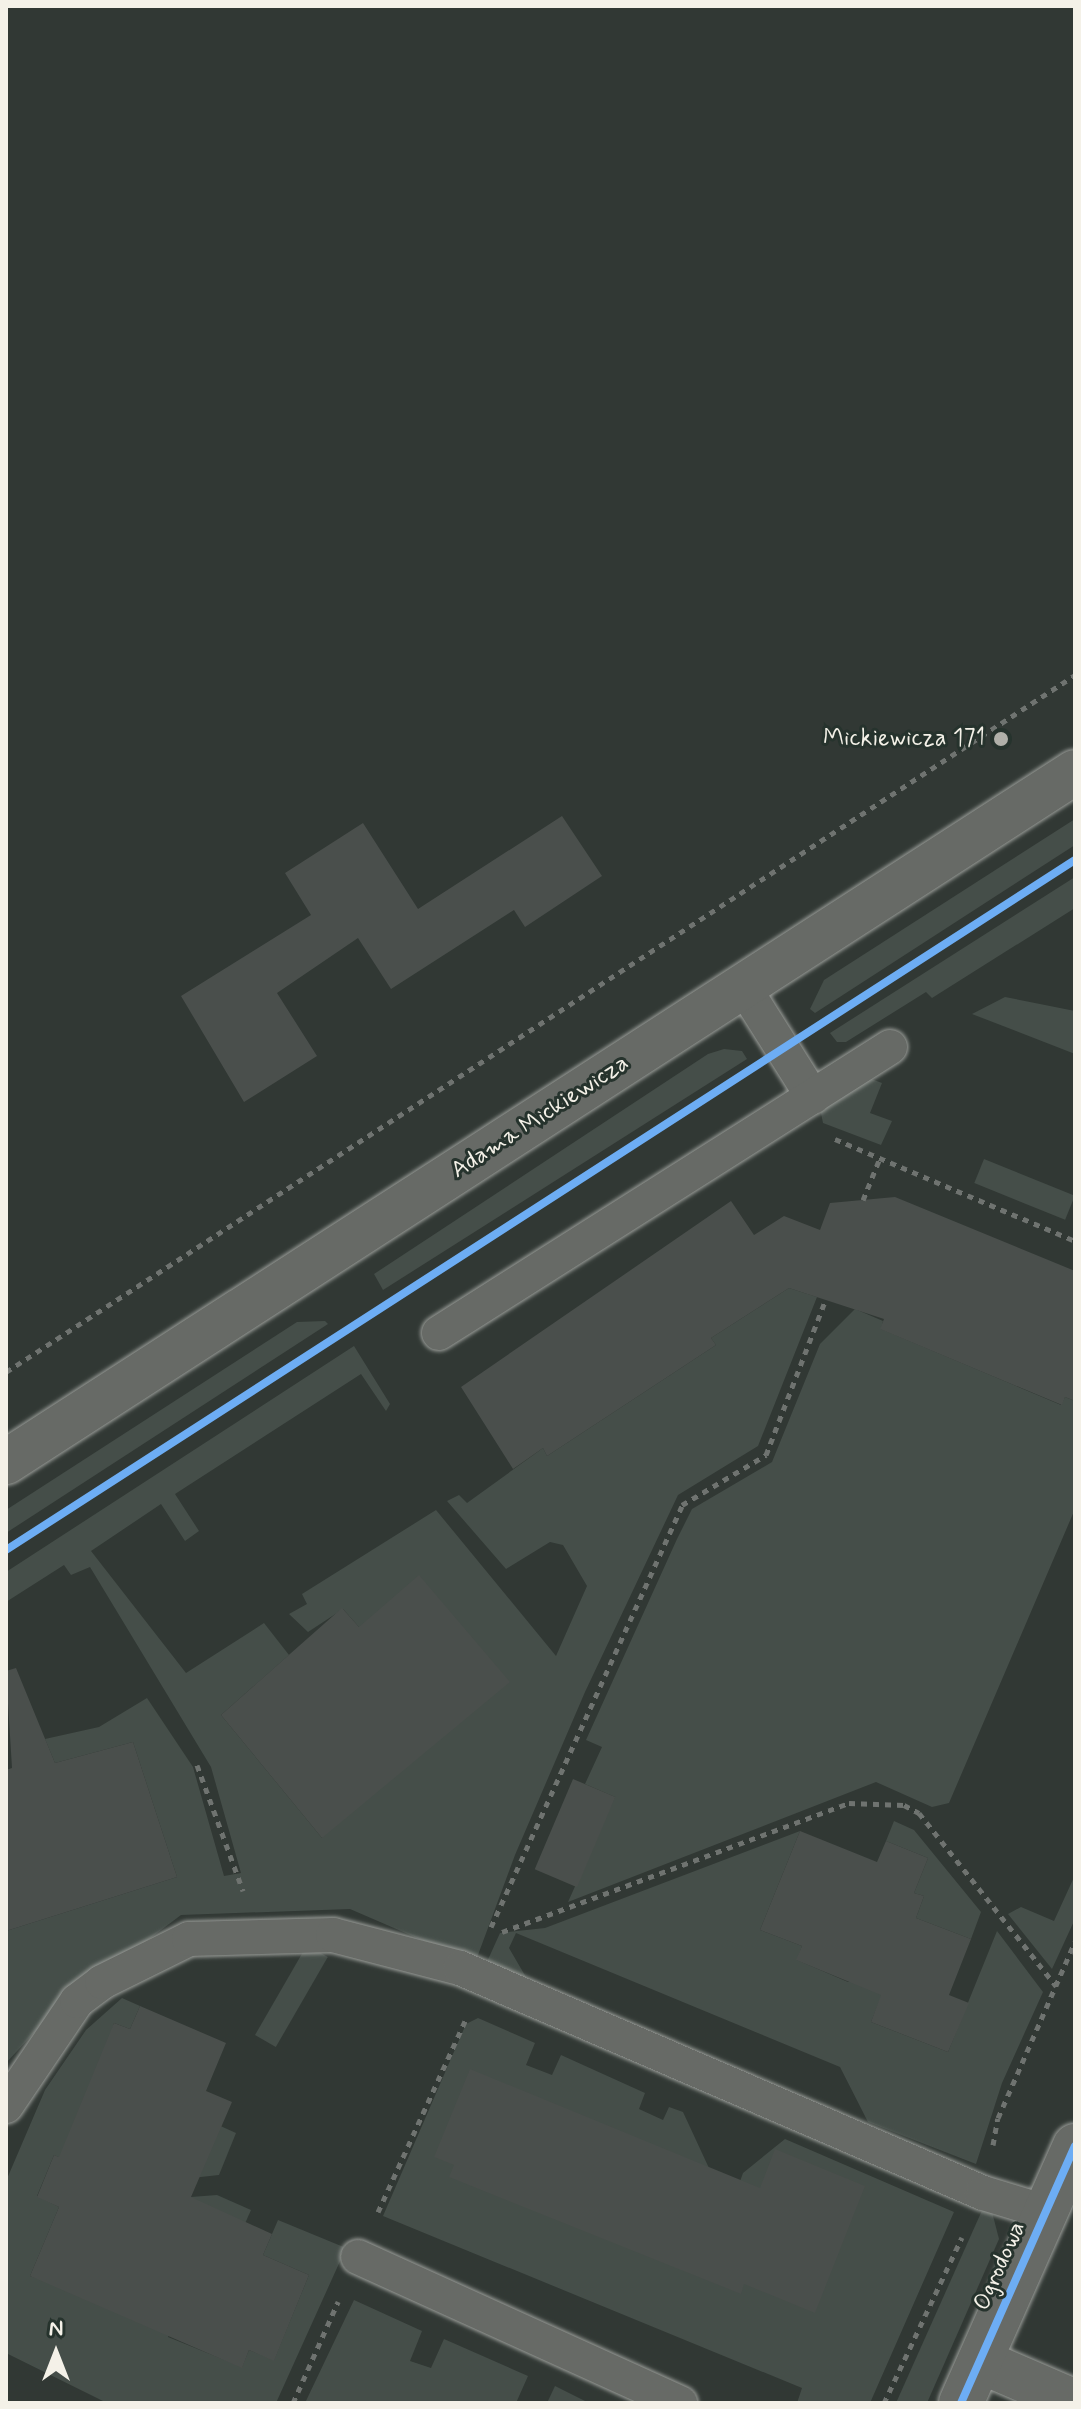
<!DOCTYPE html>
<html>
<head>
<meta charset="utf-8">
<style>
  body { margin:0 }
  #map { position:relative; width:1081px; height:2409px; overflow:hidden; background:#313834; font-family:Mynerve,sans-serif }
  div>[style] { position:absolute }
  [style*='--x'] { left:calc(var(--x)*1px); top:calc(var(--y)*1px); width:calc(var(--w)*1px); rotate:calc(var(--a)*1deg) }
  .green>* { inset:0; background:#454e49; transform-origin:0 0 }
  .building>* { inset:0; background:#4a4f4c; transform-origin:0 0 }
  .path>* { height:5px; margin-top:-2.5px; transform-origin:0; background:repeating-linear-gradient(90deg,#6f7370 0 6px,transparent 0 12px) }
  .roads { filter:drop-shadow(0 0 2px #9a9d99) drop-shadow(0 0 2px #9a9d99) }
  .service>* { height:34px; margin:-17px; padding:0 17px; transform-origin:17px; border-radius:17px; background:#676a66 }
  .minor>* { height:44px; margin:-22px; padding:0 22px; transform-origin:22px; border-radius:22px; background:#676a66 }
  .secondary>* { height:44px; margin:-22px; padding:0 22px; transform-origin:22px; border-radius:22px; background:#676a66 }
  .cycleway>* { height:8px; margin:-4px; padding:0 4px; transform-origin:4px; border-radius:4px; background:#6dadf4 }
  .dots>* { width:22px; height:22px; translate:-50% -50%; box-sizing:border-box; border:4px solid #26332d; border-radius:50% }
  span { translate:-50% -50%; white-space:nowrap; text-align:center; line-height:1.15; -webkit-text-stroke:6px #26332d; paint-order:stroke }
  .poi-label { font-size:24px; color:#f4f1e8 }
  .right { translate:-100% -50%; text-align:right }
  .street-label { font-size:24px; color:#f4f1e8 }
  .frame { position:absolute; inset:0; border:8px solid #f4f1e8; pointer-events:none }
  .north { position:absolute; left:16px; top:2313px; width:80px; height:80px; -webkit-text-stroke:6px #26332d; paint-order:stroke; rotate:0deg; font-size:22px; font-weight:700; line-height:32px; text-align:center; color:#f4f1e8 }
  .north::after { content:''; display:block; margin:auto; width:28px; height:36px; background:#f4f1e8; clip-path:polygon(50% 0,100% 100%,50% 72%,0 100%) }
</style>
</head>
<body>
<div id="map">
  <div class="green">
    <div style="clip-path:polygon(1075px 819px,1075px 845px,815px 1013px,810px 1009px,824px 980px)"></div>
    <div style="clip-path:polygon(1075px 877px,1075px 908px,932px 998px,926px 992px,846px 1042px,837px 1042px,830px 1033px)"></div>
    <div style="clip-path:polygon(1005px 997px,1075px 1011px,1075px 1054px,972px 1014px)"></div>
    <div style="clip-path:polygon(724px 1049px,742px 1051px,747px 1059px,383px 1290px,374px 1274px,708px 1054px)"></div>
    <div style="clip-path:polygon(866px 1077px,882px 1083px,870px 1113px,892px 1121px,881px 1145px,823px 1123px,820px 1108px)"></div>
    <div style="left:984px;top:1159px;width:98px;height:26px;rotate:22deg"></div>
    <div style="clip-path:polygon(789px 1288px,817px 1297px,758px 1446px,678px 1495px,585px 1692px,515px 1855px,475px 1963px,350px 1909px,181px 1915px,56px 2009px,6px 2063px,6px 1931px,177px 1877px,133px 1742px,55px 1763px,45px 1739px,99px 1727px,147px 1698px,193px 1767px,224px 1876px,241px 1873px,211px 1767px,90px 1567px,71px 1575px,64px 1565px,6px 1602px,6px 1572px,354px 1346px,390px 1404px,386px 1411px,361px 1374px,175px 1494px,199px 1531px,185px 1541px,161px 1504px,91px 1551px,186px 1673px,264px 1623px,289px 1655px,221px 1715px,322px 1838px,359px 1627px,343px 1609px,308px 1632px,289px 1614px,307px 1604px,302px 1594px,436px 1510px,556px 1656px,587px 1586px,563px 1545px,550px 1542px,506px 1569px,447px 1501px,459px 1495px,467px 1503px,543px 1448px,547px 1456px,716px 1345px,711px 1338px)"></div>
    <div style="clip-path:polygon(855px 1309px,883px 1321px,881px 1329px,1061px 1405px,1065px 1397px,1075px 1401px,1075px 1509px,949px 1803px,932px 1807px,876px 1782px,568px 1902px,615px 1797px,585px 1784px,602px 1747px,586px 1740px,677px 1539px,692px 1509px,772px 1462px,820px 1344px)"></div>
    <div style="clip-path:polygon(325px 1321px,328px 1324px,6px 1533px,6px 1510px,297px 1322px)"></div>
    <div style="clip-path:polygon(894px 1821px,914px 1830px,981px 1912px,971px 1939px,916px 1918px,924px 1896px,914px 1893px,928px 1858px,886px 1841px)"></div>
    <div style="clip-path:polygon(800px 1831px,760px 1930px,802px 1946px,797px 1960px,848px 1982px,888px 1980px,871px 2022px,948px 2052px,997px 1931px,1043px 1992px,1002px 2083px,976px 2164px,868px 2122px,840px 2067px,516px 1933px,509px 1948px,530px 1984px,486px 1964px,500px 1933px,545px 1928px)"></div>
    <div style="clip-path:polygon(1075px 1875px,1075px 1919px,1052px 1969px,1008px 1914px,1021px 1907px,1054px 1921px)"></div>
    <div style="left:307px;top:1945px;width:24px;height:104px;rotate:30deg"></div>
    <div style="clip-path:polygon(122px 1998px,140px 2006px,130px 2029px,114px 2023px,74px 2164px,54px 2155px,37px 2196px,59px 2207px,30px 2276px,173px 2324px,168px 2337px,242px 2367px,249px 2350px,274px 2360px,309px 2275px,263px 2255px,278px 2220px,346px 2248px,276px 2403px,107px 2403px,6px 2353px,6px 2181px,45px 2090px,86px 2030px)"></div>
    <div style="clip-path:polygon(478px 2018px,535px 2043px,526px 2065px,552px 2075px,561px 2055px,645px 2093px,639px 2109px,663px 2120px,669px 2107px,683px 2112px,721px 2194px,738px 2187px,743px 2173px,785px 2139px,954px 2212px,870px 2403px,797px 2403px,802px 2388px,383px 2216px,466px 2024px)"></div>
    <div style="clip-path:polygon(196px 2115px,236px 2133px,219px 2175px,173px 2180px)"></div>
    <div style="clip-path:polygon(217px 2195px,251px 2210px,235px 2246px,139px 2201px)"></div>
    <div style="clip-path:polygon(984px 2206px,991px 2208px,999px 2239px,927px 2403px,896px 2403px)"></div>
    <div style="clip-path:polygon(354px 2300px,422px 2331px,410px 2361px,431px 2368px,444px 2339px,528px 2376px,516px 2403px,305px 2403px)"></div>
    <div style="clip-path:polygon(555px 2386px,589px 2403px,547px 2403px)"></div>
  </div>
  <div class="building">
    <div style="clip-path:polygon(562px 816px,602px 876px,525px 927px,514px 910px,391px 989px,358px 938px,277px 993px,317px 1056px,244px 1102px,181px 996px,311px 915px,285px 873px,363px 823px,418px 909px)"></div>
    <div style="clip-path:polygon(895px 1197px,1075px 1271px,1075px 1401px,1065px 1397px,1062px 1405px,880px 1329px,884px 1319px,789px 1288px,711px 1338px,716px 1345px,547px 1456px,543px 1448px,513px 1469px,461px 1387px,731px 1201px,754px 1235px,784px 1216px,820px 1230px,830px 1203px)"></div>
    <div style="clip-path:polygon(419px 1575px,510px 1682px,322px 1838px,221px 1715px,342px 1608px,359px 1627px)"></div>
    <div style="clip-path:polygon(16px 1668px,55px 1763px,133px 1742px,177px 1877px,6px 1931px,6px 1770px,12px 1768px,6px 1671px)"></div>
    <div style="left:573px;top:1779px;width:46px;height:98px;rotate:23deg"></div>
    <div style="clip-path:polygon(800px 1831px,877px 1862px,886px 1841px,928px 1858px,914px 1893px,924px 1896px,916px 1918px,971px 1939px,949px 1995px,969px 2003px,948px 2052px,871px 2022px,881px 1995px,796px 1960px,802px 1946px,760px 1930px)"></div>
    <div style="clip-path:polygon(140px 2006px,226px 2043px,206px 2091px,232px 2102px,191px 2197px,272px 2234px,263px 2255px,309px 2275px,274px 2361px,249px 2350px,242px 2368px,30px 2276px,59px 2207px,37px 2197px,54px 2155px,59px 2157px,114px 2023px,130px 2029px)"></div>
    <div style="clip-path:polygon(470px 2069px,760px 2188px,775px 2149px,865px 2186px,815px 2313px,744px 2284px,741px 2294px,449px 2177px,454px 2165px,434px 2157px)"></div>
  </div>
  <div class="path">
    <div style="--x:835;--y:1139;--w:261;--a:23"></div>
    <div style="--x:863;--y:1200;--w:45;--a:-68"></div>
    <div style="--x:6;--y:1372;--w:1276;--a:-33.1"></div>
    <div style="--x:197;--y:1765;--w:134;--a:69.9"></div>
    <div style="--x:491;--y:1927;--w:463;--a:-65.6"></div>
    <div style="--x:682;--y:1505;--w:98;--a:-30.8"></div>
    <div style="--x:766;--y:1455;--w:167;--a:-69"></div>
    <div style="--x:502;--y:1932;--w:370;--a:-20.4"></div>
    <div style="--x:849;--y:1803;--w:55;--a:2.1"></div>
    <div style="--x:904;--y:1805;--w:17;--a:28"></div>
    <div style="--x:919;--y:1813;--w:221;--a:51.6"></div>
    <div style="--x:993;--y:2145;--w:27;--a:-80"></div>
    <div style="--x:998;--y:2118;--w:192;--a:-66.4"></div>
    <div style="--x:378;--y:2212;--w:210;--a:-65.5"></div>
    <div style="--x:293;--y:2403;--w:111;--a:-66"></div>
    <div style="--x:884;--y:2403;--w:183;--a:-64.8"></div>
  </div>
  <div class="roads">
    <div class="service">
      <div style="--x:743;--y:986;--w:131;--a:57.8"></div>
      <div style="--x:439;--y:1333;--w:534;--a:-32.38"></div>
      <div style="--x:6;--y:2106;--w:127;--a:-55.9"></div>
      <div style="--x:77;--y:2001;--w:31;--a:-37"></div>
      <div style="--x:102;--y:1982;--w:97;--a:-26.3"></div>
      <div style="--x:189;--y:1939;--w:144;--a:-1.6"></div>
      <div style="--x:333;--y:1935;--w:131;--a:14.6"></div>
      <div style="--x:460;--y:1968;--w:569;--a:23.28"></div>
      <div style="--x:983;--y:2193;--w:66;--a:16.8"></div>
      <div style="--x:358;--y:2257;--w:354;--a:24.4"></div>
    </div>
    <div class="minor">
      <div style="--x:980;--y:2361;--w:103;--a:23.3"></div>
      <div style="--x:961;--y:2403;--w:281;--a:-66.1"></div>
    </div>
    <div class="secondary">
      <div style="--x:6;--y:1462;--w:1272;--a:-32.84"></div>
    </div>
  </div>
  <div class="cycleway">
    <div style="--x:6;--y:1550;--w:1272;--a:-32.84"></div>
    <div style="--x:961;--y:2403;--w:281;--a:-66.1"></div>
  </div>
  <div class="dots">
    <div style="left:1001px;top:739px;background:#b0b0a9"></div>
  </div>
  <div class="poi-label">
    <span class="right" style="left:985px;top:739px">Mickiewicza 171</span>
  </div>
  <div class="street-label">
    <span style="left:540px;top:1117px;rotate:-33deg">Adama Mickiewicza</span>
    <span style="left:1000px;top:2266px;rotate:-66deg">Ogrodowa</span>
  </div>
  <div class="frame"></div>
  <div class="north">N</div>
</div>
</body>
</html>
